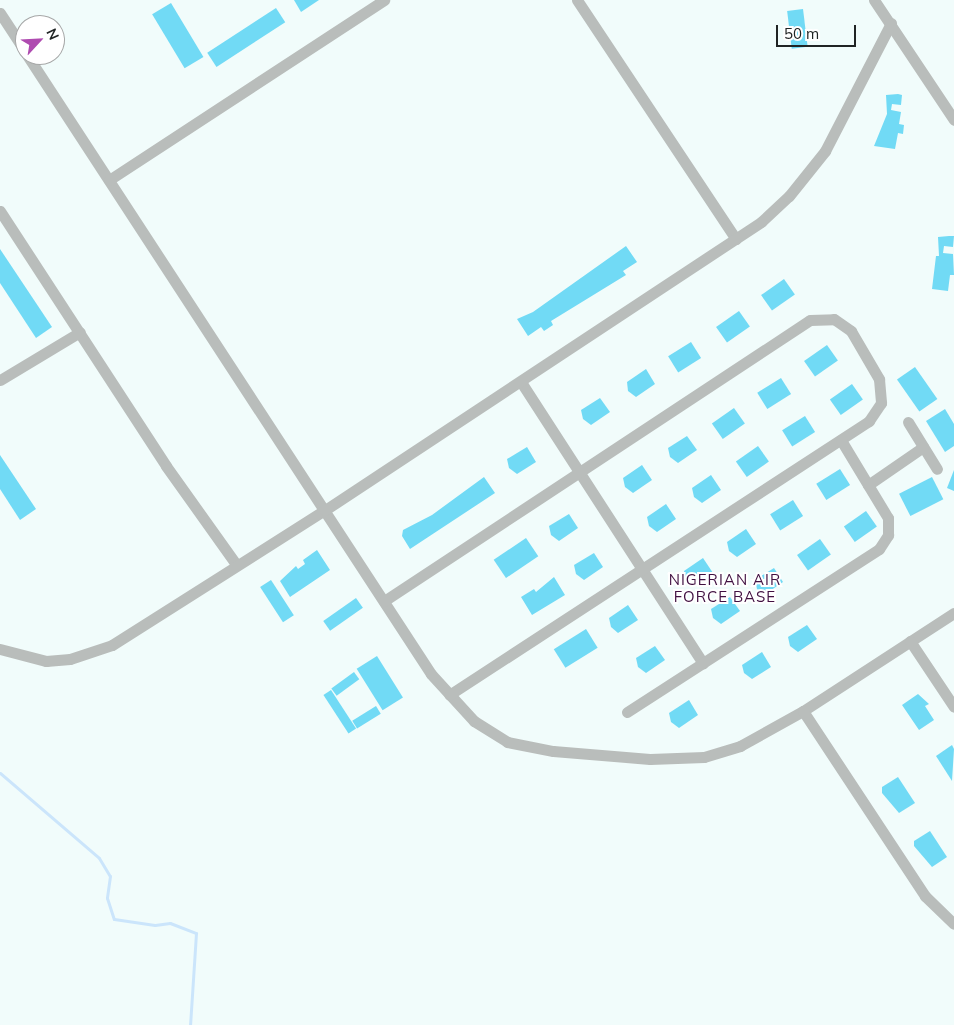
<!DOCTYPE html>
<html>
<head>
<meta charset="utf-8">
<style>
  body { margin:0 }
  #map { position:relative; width:954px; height:1025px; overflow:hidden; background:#f1fcfb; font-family:Mulish,sans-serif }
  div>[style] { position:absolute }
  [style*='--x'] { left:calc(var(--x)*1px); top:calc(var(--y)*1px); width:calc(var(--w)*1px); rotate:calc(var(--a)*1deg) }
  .stream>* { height:3px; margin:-1.5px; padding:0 1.5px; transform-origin:1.5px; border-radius:1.5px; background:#cbe5fb }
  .building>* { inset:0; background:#71daf5; transform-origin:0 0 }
  .minor>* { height:11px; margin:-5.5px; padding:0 5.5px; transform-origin:5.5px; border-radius:5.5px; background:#b9bdbb }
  span { translate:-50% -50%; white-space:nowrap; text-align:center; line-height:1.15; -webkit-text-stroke:4px #fff; paint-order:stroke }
  .neighbourhood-label { font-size:15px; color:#411142; letter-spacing:1px }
  .north { position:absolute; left:15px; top:15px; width:50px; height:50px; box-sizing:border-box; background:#fff; border:1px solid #a6a7a7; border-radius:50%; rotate:65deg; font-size:14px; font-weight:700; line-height:20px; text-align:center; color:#202424 }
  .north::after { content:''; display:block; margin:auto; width:18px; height:22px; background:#af4bb0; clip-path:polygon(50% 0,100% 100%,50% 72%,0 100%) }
  .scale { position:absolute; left:776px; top:25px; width:80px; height:22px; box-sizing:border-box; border:2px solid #202424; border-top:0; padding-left:6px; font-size:15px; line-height:18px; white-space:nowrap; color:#202424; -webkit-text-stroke:4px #fff; paint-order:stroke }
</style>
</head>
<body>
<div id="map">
  <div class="stream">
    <div style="--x:0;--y:773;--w:130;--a:40.6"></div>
    <div style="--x:99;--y:858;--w:21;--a:59"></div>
    <div style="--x:110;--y:876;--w:22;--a:98"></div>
    <div style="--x:107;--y:898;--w:22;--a:72"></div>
    <div style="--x:114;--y:919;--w:41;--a:8.3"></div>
    <div style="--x:155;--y:925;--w:15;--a:-8"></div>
    <div style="--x:170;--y:923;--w:28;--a:21"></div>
    <div style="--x:196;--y:933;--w:92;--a:93.7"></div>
  </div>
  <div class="building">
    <div style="clip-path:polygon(294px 0,319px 0,301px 12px)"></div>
    <div style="left:171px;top:3px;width:63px;height:22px;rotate:59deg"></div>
    <div style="left:276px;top:8px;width:17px;height:82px;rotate:57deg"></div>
    <div style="left:803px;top:9px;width:38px;height:16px;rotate:83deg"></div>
    <div style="clip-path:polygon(898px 94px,902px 95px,901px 105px,892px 104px,891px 110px,901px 112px,899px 124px,904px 125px,903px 134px,898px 133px,895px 149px,874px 146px,887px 114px,886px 95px)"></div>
    <div style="clip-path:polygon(949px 236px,954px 236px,953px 247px,944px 246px,943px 253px,953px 254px,954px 275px,950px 275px,948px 291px,932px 289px,936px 256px,939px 256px,938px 237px)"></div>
    <div style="clip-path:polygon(626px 246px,637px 262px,623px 271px,626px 275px,551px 321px,553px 325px,544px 331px,541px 327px,528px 336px,517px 319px,533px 312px)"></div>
    <div style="clip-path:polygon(0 249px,52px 327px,36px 338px,0 283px)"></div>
    <div style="left:784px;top:279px;width:19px;height:28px;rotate:55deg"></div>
    <div style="left:739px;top:311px;width:19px;height:28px;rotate:55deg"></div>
    <div style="left:691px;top:342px;width:19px;height:27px;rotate:58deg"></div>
    <div style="left:827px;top:345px;width:19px;height:28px;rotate:55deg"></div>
    <div style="left:915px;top:367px;width:39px;height:22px;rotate:55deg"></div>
    <div style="clip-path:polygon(646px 369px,655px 384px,636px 397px,628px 391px,627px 382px)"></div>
    <div style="left:781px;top:378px;width:19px;height:28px;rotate:58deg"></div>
    <div style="left:852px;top:384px;width:19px;height:27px;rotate:55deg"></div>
    <div style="clip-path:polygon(600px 398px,610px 412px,591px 425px,583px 419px,581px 410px)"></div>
    <div style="left:734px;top:408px;width:19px;height:27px;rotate:55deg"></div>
    <div style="clip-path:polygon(945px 409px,954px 424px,954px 446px,945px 452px,926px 421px)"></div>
    <div style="left:805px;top:416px;width:19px;height:27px;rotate:58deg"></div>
    <div style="clip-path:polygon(687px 436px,697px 450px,678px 463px,670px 457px,668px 448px)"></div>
    <div style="left:758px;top:446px;width:19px;height:27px;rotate:55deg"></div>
    <div style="clip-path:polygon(527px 447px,536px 462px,517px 474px,509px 468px,507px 459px)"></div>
    <div style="clip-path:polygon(0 455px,36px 509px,20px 520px,0 489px)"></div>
    <div style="clip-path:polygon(642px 465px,652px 480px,633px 493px,625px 487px,623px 478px)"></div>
    <div style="left:840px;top:469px;width:19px;height:28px;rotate:58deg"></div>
    <div style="clip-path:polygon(954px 470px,954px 491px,947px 488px)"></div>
    <div style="clip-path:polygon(711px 475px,721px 490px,702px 503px,694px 497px,692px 488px)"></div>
    <div style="clip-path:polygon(484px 477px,495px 493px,410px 549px,402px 536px,403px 530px,432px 515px)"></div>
    <div style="left:932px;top:477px;width:25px;height:37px;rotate:63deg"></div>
    <div style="left:793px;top:500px;width:19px;height:27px;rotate:58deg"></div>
    <div style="clip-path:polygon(666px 504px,676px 519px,657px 532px,649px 526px,647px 517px)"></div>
    <div style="left:866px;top:511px;width:19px;height:27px;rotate:55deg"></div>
    <div style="clip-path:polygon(569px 514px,578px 528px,559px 541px,551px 535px,549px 526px)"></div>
    <div style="clip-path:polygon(746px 529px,756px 544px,737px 557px,729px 551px,727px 542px)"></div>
    <div style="left:526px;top:538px;width:22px;height:39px;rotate:56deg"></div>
    <div style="left:820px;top:539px;width:19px;height:28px;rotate:55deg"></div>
    <div style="clip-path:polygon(317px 550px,330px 570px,290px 597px,280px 581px,296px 566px,298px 569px,305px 564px,303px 560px)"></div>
    <div style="clip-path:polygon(594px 553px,603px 567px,584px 580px,576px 574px,574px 565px)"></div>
    <div style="clip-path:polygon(703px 558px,713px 573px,693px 585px,685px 579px,684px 571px)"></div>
    <div style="clip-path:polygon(774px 568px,783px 582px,764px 595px,757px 589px,755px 580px)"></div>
    <div style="clip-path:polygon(554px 577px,565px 595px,532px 615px,521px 597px,534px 589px,536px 592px)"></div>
    <div style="left:271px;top:580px;width:42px;height:13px;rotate:57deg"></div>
    <div style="clip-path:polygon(730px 597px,740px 611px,721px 624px,713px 618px,711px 609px)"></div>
    <div style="left:356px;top:598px;width:12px;height:40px;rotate:55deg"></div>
    <div style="clip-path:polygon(628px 605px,638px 620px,618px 633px,611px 627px,609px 618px)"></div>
    <div style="clip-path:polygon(807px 625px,817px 639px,798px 652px,790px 646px,788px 637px)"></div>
    <div style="left:586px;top:629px;width:22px;height:38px;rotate:58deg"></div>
    <div style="clip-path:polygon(655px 646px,665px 660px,646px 673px,638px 667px,636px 658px)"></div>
    <div style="clip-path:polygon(762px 652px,771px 667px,752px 679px,744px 673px,742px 665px)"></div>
    <div style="left:377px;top:656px;width:49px;height:24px;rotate:58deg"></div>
    <div style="left:354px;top:672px;width:9px;height:28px;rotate:54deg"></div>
    <div style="left:331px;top:690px;width:46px;height:9px;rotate:57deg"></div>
    <div style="clip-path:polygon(918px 694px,929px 704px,925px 706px,934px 720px,919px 730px,902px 705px)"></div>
    <div style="clip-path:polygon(689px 700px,698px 715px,679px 728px,671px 722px,669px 713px)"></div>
    <div style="left:376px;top:706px;width:9px;height:28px;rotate:58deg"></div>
    <div style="clip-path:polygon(952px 745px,954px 749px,952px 781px,936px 756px)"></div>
    <div style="clip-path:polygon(898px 777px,915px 803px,899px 813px,882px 793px,882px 787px)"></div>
    <div style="clip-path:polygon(930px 831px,947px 857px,932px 867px,914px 846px,914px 841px)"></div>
  </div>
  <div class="minor">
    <div style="--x:577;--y:0;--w:287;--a:56.4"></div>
    <div style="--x:874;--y:0;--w:144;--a:56.3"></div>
    <div style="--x:0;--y:13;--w:45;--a:56.7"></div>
    <div style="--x:27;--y:55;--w:739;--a:56.87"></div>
    <div style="--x:431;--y:674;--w:64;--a:47.5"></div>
    <div style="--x:474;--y:721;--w:39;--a:32"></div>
    <div style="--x:507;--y:742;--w:47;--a:11.1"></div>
    <div style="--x:553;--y:751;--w:97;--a:4.7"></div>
    <div style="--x:650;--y:759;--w:54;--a:-2.1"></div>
    <div style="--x:704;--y:757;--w:38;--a:-17"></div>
    <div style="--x:740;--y:746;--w:72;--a:-29.1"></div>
    <div style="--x:803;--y:711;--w:180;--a:-33"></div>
    <div style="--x:109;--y:180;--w:329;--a:-33.2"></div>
    <div style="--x:0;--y:211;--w:304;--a:56.9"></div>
    <div style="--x:166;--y:466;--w:120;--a:54.5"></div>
    <div style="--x:0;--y:380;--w:93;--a:-31"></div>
    <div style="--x:521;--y:382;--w:335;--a:57.1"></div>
    <div style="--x:908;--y:422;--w:55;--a:58.3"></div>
    <div style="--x:868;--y:485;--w:67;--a:-34.6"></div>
    <div style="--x:384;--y:601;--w:510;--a:-33.41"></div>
    <div style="--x:810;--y:320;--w:24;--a:-2"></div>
    <div style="--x:834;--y:319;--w:21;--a:35"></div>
    <div style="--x:851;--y:331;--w:56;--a:59.7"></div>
    <div style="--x:879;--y:379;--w:24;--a:85"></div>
    <div style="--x:881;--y:403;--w:22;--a:124"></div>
    <div style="--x:869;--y:421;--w:501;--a:146.88"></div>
    <div style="--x:910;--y:641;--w:79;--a:56.3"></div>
    <div style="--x:0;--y:649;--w:48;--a:14.6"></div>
    <div style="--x:46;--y:661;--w:24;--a:-5"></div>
    <div style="--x:70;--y:659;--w:44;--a:-18.4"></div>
    <div style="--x:112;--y:645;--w:252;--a:-32.4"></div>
    <div style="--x:325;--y:510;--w:523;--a:-33.45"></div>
    <div style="--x:761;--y:222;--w:38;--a:-43"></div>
    <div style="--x:789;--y:196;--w:58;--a:-51.3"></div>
    <div style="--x:825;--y:151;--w:144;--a:-62.7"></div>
    <div style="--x:803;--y:711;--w:222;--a:56.6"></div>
    <div style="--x:925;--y:896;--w:40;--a:44"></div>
    <div style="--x:627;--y:712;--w:300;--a:-32.9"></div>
    <div style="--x:879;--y:549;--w:17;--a:-57"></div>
    <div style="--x:888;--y:535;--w:17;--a:-90"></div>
    <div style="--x:888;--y:518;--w:91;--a:-121.1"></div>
  </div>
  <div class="neighbourhood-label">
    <span style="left:725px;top:588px">NIGERIAN AIR<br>FORCE BASE</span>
  </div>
  <div class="north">N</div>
  <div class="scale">50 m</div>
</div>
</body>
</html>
